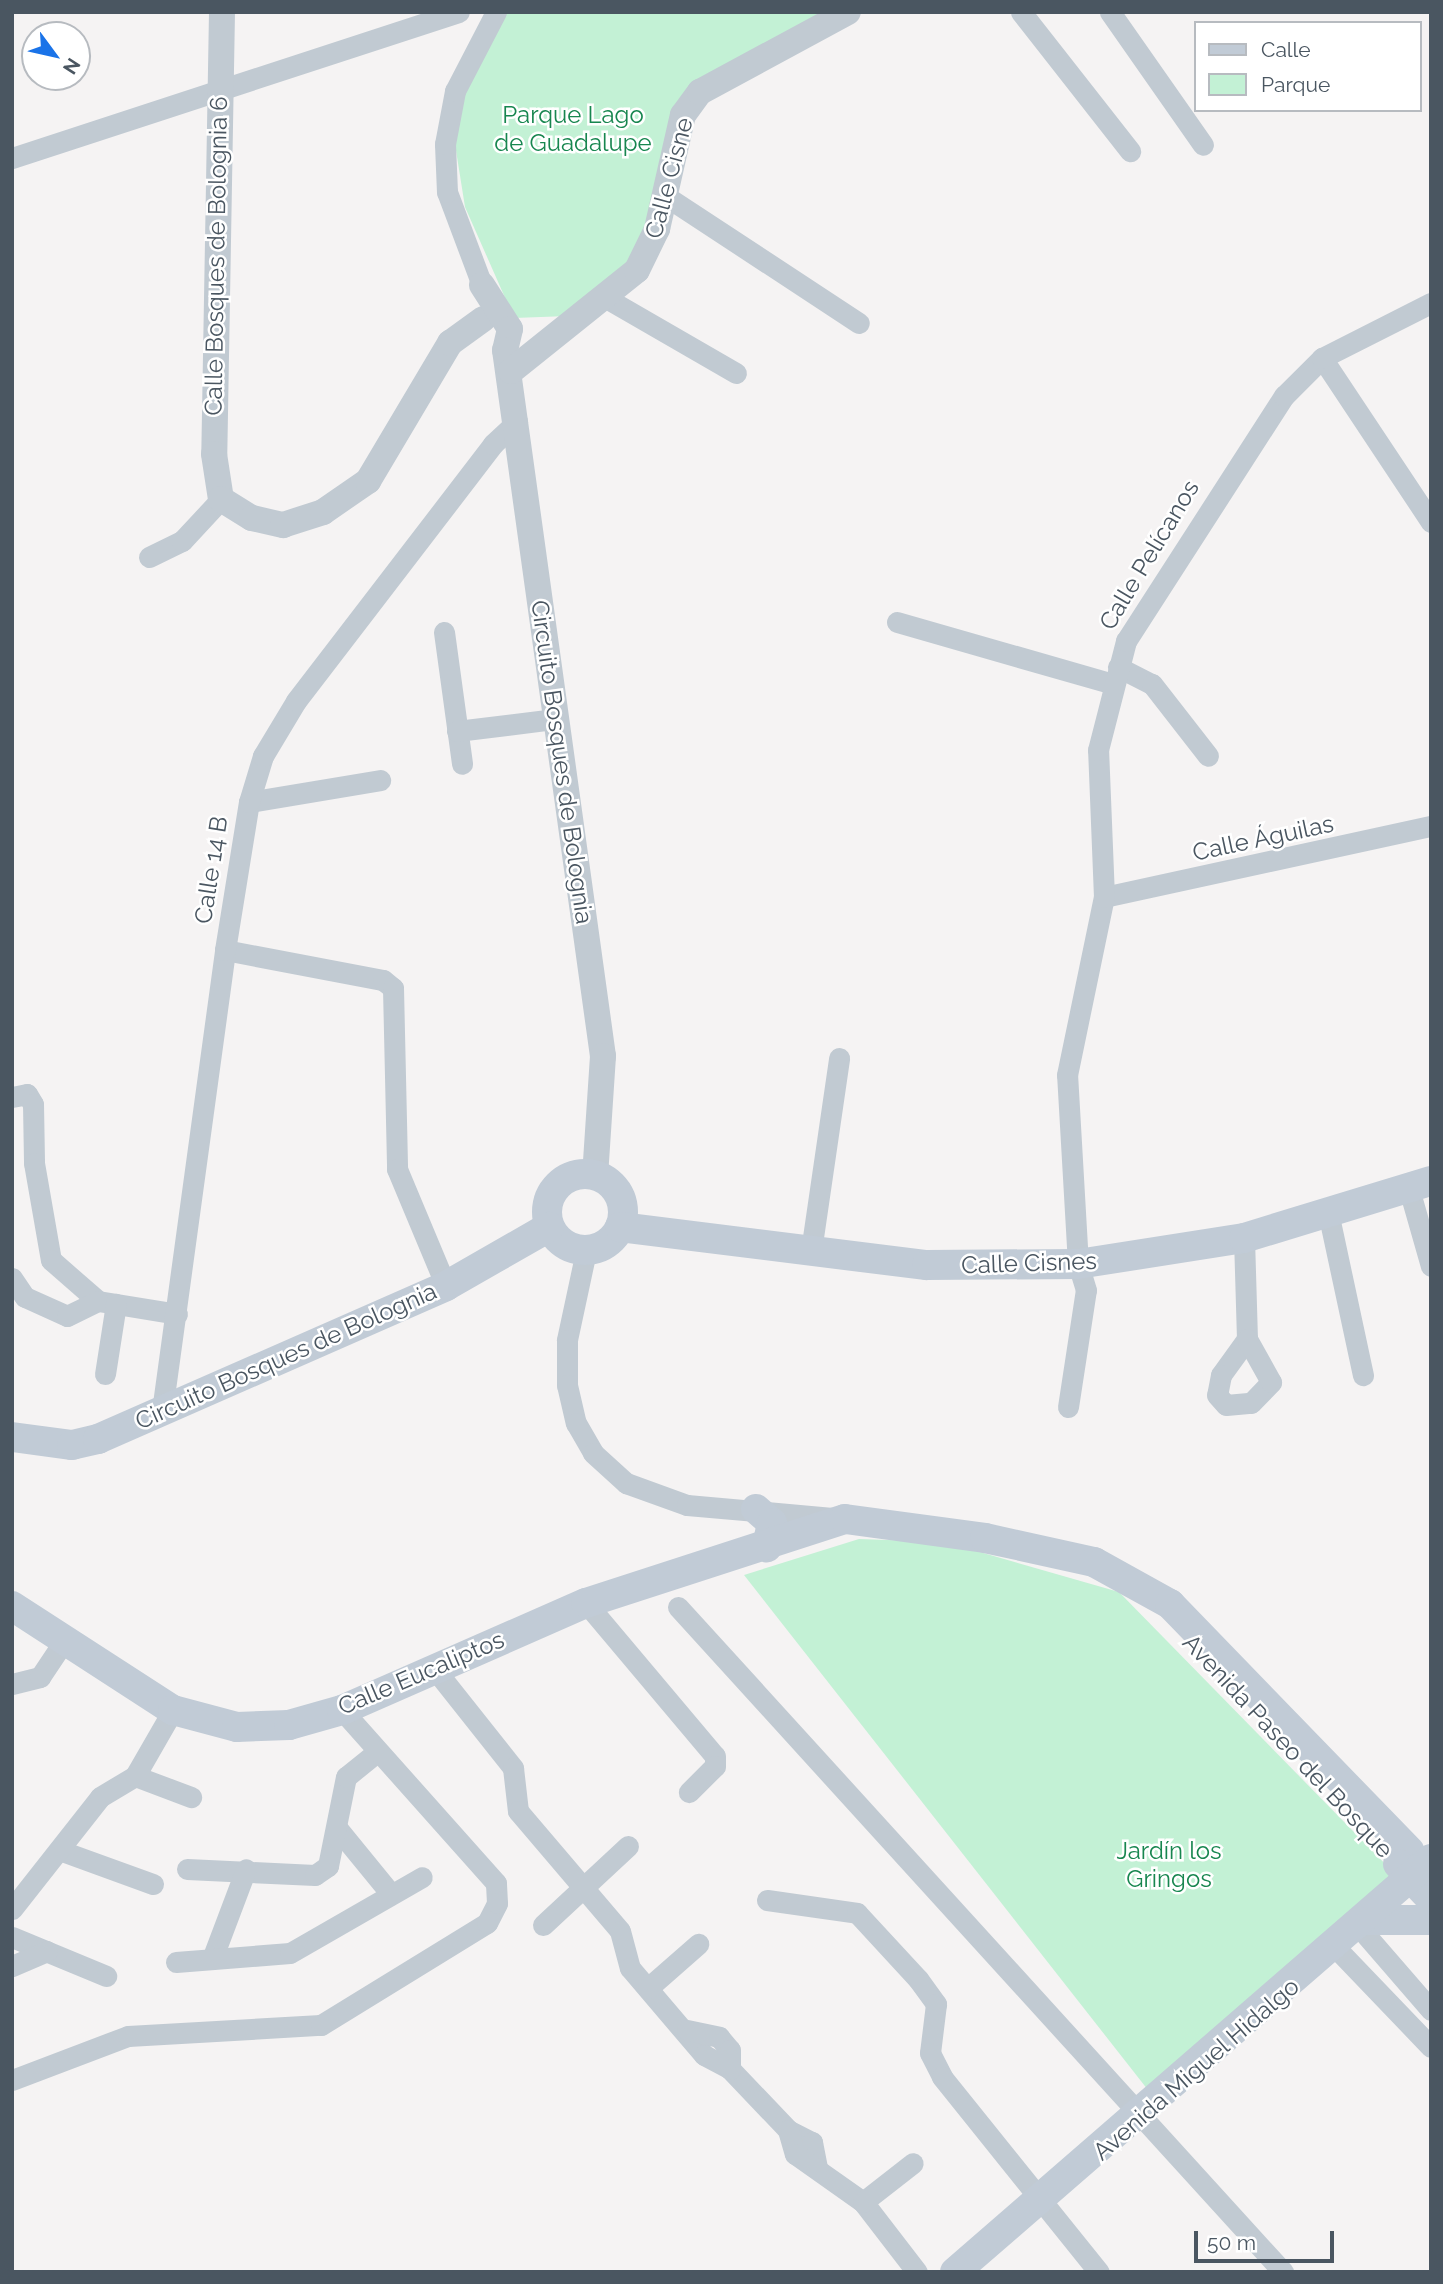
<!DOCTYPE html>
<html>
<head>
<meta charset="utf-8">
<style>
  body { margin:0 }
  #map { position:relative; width:1443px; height:2284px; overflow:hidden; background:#f5f3f3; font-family:Raleway,sans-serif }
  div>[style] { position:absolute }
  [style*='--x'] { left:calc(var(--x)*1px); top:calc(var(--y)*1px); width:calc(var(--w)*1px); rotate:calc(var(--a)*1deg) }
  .green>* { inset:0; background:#c3f1d5 }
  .minor>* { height:21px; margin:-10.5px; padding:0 10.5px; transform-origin:10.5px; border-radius:10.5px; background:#c1cad2 }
  .tertiary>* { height:26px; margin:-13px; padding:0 13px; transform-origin:13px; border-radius:13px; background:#c1cad2 }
  .secondary>* { height:30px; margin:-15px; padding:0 15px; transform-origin:15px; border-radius:15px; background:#c1cbd6 }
  .secondary>.ring { margin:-15px; padding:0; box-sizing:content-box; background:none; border:30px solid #c1cbd6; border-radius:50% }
  span { translate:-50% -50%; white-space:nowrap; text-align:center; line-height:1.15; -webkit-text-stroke:5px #fff; paint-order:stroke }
  .park-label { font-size:24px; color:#17864f }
  .street-label { font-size:24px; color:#4a5661 }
  .frame { position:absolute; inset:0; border:14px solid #4a5661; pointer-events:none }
  .legend { position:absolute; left:1194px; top:21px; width:228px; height:91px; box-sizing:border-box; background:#fff; border:2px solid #b7bbc0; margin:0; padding:9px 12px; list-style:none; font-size:21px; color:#4a5661 }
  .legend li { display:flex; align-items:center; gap:14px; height:35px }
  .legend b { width:35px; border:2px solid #b7bbc0 }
  .north { position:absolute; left:21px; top:21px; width:70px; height:70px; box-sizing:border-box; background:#fff; border:2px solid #b7bbc0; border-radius:50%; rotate:123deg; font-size:19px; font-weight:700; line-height:28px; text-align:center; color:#4a5661 }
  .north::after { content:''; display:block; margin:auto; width:24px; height:32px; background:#1a73e8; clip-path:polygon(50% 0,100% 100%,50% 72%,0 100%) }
  .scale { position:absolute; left:1194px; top:2231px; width:140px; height:32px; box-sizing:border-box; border:4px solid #4a5661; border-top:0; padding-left:9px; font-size:21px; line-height:24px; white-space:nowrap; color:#4a5661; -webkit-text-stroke:5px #fff; paint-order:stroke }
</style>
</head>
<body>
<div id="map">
  <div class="green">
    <div style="clip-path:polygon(494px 12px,848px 12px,729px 72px,694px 113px,656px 252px,568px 316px,514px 318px,465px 207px,454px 138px,470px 52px)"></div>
    <div style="clip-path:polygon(859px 1539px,945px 1542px,1119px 1592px,1396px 1875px,1148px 2090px,744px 1575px)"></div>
  </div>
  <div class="minor">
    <div style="--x:1021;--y:12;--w:177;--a:51.9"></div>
    <div style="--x:1110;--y:12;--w:162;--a:55"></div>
    <div style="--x:12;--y:158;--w:470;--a:-18.1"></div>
    <div style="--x:664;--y:195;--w:233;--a:33.3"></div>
    <div style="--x:482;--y:285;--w:99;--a:-110.6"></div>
    <div style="--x:447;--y:192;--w:48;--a:-92.4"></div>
    <div style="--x:445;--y:144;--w:54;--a:-79.3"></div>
    <div style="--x:455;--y:91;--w:89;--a:-62.6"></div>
    <div style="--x:606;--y:298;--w:150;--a:30"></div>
    <div style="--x:1322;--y:358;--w:197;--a:56.4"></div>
    <div style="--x:149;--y:557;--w:37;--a:-26"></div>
    <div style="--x:182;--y:541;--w:57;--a:-47.1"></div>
    <div style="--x:897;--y:622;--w:225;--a:16"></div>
    <div style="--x:444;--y:632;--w:133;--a:82.2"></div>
    <div style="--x:1118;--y:667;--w:38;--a:27"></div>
    <div style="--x:1152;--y:684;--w:91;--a:52.1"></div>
    <div style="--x:457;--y:731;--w:99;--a:-7"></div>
    <div style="--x:249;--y:802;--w:133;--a:-9.5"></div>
    <div style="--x:1104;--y:897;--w:335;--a:-12.3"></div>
    <div style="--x:225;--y:950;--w:161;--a:10.8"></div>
    <div style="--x:383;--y:980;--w:13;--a:39"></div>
    <div style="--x:393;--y:988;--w:181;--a:88.7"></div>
    <div style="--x:397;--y:1169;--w:127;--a:67.3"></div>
    <div style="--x:12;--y:1097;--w:15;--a:-11"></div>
    <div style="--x:27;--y:1094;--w:12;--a:59"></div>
    <div style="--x:33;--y:1104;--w:59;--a:89"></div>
    <div style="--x:34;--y:1163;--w:98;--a:80.1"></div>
    <div style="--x:51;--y:1260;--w:62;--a:41.1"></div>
    <div style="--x:98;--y:1301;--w:80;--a:9.3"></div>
    <div style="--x:1409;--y:1189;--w:80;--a:74.1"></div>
    <div style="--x:1328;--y:1212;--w:167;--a:77.9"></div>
    <div style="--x:1244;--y:1238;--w:101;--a:88.3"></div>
    <div style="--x:1247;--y:1339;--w:44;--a:125.8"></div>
    <div style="--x:1221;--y:1375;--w:20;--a:101"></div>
    <div style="--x:1217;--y:1395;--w:13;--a:48"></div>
    <div style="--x:1226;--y:1405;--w:25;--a:-5"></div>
    <div style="--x:1251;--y:1403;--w:29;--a:-46"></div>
    <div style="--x:1271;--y:1382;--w:49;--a:-119.2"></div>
    <div style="--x:586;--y:1251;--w:91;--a:102.1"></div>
    <div style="--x:567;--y:1340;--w:45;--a:90"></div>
    <div style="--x:567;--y:1385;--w:39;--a:77"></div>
    <div style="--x:576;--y:1423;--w:34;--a:60"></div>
    <div style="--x:593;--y:1453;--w:45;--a:42.3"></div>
    <div style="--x:626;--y:1483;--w:65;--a:19.8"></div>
    <div style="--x:687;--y:1505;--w:157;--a:5.1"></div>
    <div style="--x:811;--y:1251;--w:195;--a:-81.7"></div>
    <div style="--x:12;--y:1278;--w:23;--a:56"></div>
    <div style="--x:25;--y:1297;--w:46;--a:24.3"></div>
    <div style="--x:67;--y:1316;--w:34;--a:-26"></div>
    <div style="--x:105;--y:1374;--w:71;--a:-81.1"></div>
    <div style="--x:1068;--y:1407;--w:118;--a:-81.3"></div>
    <div style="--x:1086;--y:1290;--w:27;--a:-107"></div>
    <div style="--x:1078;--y:1264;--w:189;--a:-93.3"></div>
    <div style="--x:1067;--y:1075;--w:182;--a:-78.3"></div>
    <div style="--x:1104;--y:897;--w:147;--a:-92.3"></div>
    <div style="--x:1098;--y:750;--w:113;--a:-75.6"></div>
    <div style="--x:1126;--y:641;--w:292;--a:-57.2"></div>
    <div style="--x:1284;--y:396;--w:54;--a:-45"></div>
    <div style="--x:1322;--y:358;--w:122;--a:-26.8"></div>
    <div style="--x:162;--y:1411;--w:465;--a:-82.2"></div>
    <div style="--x:225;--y:950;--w:150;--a:-80.8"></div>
    <div style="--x:249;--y:802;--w:48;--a:-73.1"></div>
    <div style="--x:263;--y:756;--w:64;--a:-59"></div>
    <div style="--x:296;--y:701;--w:324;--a:-52.5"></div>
    <div style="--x:493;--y:444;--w:33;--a:-43"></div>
    <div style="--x:586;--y:1603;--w:200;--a:49.9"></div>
    <div style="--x:715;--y:1756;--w:10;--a:90"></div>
    <div style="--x:715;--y:1766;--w:37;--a:135"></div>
    <div style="--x:678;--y:1607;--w:899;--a:47.7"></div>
    <div style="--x:433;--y:1667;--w:129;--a:51.6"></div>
    <div style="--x:513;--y:1768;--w:43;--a:83.4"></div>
    <div style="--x:518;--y:1811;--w:157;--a:49.6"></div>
    <div style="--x:620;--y:1931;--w:38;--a:75"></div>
    <div style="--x:630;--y:1968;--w:114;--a:49.6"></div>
    <div style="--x:704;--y:2055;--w:30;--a:28"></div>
    <div style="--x:730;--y:2069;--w:84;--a:46.4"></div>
    <div style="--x:788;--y:2130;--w:27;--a:27"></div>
    <div style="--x:812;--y:2142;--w:26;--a:79"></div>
    <div style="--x:12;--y:1684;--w:29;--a:-14"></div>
    <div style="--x:40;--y:1677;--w:43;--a:-56.3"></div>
    <div style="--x:135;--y:1776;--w:60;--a:20.6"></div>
    <div style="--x:337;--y:1828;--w:85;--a:50.7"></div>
    <div style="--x:59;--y:1850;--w:100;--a:19.9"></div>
    <div style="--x:187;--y:1869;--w:128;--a:2.7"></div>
    <div style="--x:315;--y:1875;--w:16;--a:-35"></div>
    <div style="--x:328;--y:1866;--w:91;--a:-78.6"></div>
    <div style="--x:346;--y:1777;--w:40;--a:-39"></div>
    <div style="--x:767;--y:1900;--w:91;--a:8.2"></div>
    <div style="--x:857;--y:1913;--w:90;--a:47.3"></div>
    <div style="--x:918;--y:1979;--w:31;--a:54"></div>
    <div style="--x:936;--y:2004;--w:49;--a:97"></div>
    <div style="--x:930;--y:2053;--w:27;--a:63"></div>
    <div style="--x:942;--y:2077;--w:250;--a:51.2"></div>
    <div style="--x:12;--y:1909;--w:142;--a:-51.8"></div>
    <div style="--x:100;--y:1797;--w:41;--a:-31"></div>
    <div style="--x:135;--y:1776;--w:76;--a:-60.1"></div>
    <div style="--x:543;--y:1925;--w:116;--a:-42.9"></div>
    <div style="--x:1359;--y:1927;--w:110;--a:49.1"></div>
    <div style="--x:12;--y:1937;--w:102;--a:22.5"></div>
    <div style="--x:1336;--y:1948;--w:137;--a:46.2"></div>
    <div style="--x:212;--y:1959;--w:96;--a:-69.3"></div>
    <div style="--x:176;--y:1962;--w:114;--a:-4.5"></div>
    <div style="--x:290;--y:1953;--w:152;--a:-29.9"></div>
    <div style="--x:12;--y:1966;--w:38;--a:-23"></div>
    <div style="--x:648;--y:1988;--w:67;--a:-41.3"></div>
    <div style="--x:687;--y:2030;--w:33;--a:12"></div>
    <div style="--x:719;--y:2037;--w:17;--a:50"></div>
    <div style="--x:730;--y:2050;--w:19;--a:90"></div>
    <div style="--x:12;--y:2080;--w:124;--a:-20.8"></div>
    <div style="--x:128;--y:2036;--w:193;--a:-3.3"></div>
    <div style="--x:321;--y:2025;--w:195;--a:-31.6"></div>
    <div style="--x:487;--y:1923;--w:22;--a:-63"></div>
    <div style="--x:497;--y:1903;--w:20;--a:-93"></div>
    <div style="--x:496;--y:1883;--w:232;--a:-131.7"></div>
    <div style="--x:788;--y:2130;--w:25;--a:74"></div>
    <div style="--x:795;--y:2154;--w:83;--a:35.2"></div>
    <div style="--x:863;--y:2202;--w:88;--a:52.4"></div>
    <div style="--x:863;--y:2202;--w:63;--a:-38"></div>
  </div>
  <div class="tertiary">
    <div style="--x:222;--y:12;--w:442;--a:91"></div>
    <div style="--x:214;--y:454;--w:46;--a:81.2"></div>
    <div style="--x:221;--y:499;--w:36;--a:32"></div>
    <div style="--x:252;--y:518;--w:32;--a:13"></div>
    <div style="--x:283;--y:525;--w:42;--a:-18"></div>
    <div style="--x:323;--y:512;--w:55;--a:-34.6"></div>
    <div style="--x:368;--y:481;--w:161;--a:-59.3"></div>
    <div style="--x:450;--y:343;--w:41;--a:-36"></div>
    <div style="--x:482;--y:285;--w:52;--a:57.5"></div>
    <div style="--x:510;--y:329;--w:22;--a:103"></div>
    <div style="--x:505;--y:350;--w:713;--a:82.1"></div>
    <div style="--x:603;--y:1056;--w:120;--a:93.8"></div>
    <div style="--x:511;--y:371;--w:161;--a:-38.7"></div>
    <div style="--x:637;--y:270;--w:46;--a:-64"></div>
    <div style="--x:657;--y:229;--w:117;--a:-77.2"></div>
    <div style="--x:683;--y:115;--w:29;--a:-54"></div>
    <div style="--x:700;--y:92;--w:168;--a:-28.4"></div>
  </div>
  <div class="secondary">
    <div class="ring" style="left:547px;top:1174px;width:46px;height:46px"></div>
    <div style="--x:620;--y:1227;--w:309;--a:7.1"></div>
    <div style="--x:927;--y:1265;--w:151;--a:-0.4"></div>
    <div style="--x:1078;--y:1264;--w:168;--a:-8.9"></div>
    <div style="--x:1244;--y:1238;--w:195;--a:-17"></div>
    <div style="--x:12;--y:1437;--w:61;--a:7.6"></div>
    <div style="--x:72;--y:1445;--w:27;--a:-13"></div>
    <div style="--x:98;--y:1439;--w:380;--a:-23.7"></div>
    <div style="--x:446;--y:1286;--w:119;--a:-29.8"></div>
    <div style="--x:756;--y:1509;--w:21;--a:41"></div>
    <div style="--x:772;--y:1523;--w:25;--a:102"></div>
    <div style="--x:12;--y:1606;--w:192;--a:32.9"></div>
    <div style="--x:173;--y:1710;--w:66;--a:14.9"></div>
    <div style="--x:237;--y:1727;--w:52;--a:-2.2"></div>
    <div style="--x:289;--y:1725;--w:55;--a:-15.8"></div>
    <div style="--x:342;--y:1710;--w:266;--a:-23.7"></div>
    <div style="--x:586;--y:1603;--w:272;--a:-18"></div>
    <div style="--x:845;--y:1519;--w:141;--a:7.7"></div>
    <div style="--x:985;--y:1538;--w:112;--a:12.4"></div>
    <div style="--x:1094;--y:1562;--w:87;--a:28.9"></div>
    <div style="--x:1170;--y:1604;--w:344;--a:45.9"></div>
    <div style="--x:1398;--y:1864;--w:48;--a:46.7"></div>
    <div style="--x:1368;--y:1920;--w:63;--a:0"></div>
    <div style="--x:955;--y:2272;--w:630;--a:-40.95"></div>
  </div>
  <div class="park-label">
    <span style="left:573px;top:129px">Parque Lago<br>de Guadalupe</span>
    <span style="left:1169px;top:1865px">Jardín los<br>Gringos</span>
  </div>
  <div class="street-label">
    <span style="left:669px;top:178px;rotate:-75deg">Calle Cisne</span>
    <span style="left:216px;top:256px;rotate:-89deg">Calle Bosques de Bolognia 6</span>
    <span style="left:1149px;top:555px;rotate:-59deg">Calle Pelícanos</span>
    <span style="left:562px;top:762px;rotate:82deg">Circuito Bosques de Bolognia</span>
    <span style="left:1263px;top:838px;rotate:-12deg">Calle Águilas</span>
    <span style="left:211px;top:870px;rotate:-81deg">Calle 14 B</span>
    <span style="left:1029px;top:1263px;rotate:-2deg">Calle Cisnes</span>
    <span style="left:286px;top:1356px;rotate:-24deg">Circuito Bosques de Bolognia</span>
    <span style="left:421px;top:1673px;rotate:-23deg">Calle Eucaliptos</span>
    <span style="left:1288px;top:1746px;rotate:47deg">Avenida Paseo del Bosque</span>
    <span style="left:1196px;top:2069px;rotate:-41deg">Avenida Miguel Hidalgo</span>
  </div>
  <div class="frame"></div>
  <ul class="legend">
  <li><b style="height:9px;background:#c1cbd6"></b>Calle</li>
  <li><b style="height:19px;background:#c3f1d5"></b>Parque</li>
  </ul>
  <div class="north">N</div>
  <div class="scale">50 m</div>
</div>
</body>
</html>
